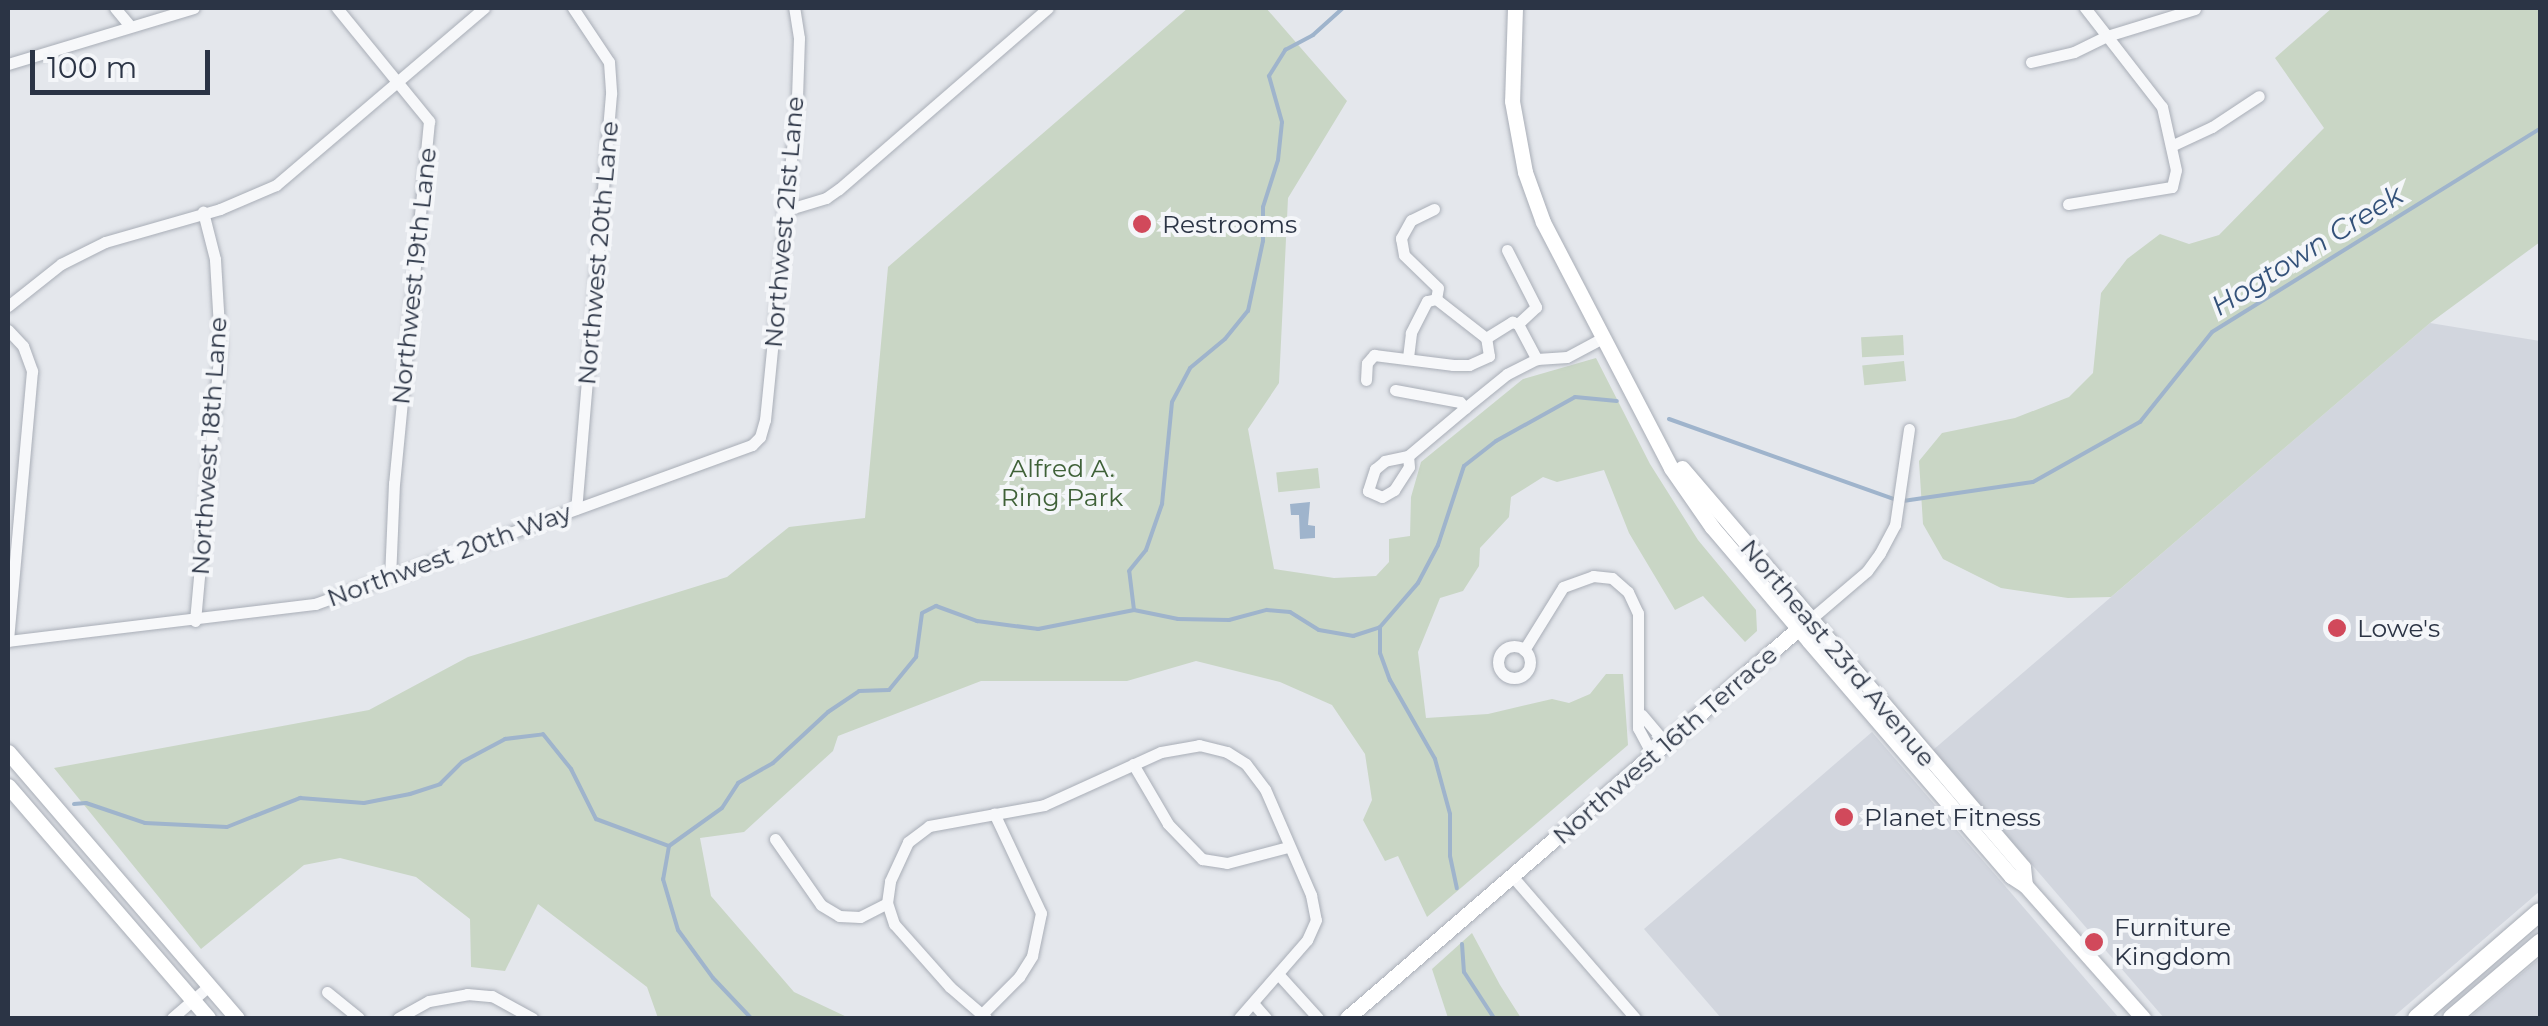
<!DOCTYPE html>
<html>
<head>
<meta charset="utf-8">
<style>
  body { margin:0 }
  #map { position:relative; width:2548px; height:1026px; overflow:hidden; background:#e4e7ec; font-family:Montserrat,sans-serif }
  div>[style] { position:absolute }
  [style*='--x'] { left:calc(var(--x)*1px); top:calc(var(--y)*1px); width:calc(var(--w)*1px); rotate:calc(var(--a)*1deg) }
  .built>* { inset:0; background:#d2d6de }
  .green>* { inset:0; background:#c9d6c5; transform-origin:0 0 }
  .water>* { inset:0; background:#9fb4cc }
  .stream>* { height:4px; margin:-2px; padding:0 2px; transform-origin:2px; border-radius:2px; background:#9fb4cc }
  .roads { filter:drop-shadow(0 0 2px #a9aeb7) drop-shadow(0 0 2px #a9aeb7) }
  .street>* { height:11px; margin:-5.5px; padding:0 5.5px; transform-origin:5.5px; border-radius:5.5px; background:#f7f8fa }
  .street>.ring { margin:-5.5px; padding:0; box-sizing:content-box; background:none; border:11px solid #f7f8fa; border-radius:50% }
  .secondary>* { height:15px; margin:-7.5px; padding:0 7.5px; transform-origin:7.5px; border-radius:7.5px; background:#fff }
  .primary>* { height:18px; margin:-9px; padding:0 9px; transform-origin:9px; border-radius:9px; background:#fff }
  .dots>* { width:28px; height:28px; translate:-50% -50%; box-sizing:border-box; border:5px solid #f4f6f9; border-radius:50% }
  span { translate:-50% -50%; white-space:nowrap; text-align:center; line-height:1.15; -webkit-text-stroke:8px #f4f6f9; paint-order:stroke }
  .street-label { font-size:25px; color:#2b3445 }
  .poi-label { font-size:25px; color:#2b3445 }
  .left { translate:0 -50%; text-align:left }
  .park-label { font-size:25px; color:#3f6138 }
  .water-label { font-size:28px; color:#34527a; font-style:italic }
  .frame { position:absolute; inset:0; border:10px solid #2b3445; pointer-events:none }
  .scale { position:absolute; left:30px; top:50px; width:180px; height:45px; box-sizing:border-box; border:5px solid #2b3445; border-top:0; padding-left:12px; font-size:30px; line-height:35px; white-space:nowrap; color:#2b3445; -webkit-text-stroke:8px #f4f6f9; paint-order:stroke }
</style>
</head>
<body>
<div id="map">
  <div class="built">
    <div style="clip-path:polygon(2430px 323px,2540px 341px,2540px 891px,2392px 1018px,2164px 1018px,1933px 750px)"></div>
    <div style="clip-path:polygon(1872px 732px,2119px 1018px,1721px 1018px,1644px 929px)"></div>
    <div style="clip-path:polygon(2540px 958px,2540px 1018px,2469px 1018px)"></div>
  </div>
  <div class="green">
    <div style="clip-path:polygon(1188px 8px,1266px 8px,1347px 101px,1288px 198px,1279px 383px,1248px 429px,1274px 569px,1334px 578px,1376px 576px,1389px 562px,1389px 539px,1410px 536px,1411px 497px,1421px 462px,1523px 379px,1596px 358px,1650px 464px,1698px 540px,1756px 610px,1757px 631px,1745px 642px,1703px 596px,1675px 610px,1629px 533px,1604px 470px,1557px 482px,1543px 477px,1511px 497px,1509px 517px,1480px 548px,1479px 566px,1463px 591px,1440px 598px,1418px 652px,1426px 718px,1488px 714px,1552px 699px,1569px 703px,1590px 694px,1606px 674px,1623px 674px,1628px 745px,1427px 917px,1398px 856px,1385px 861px,1363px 820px,1372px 800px,1365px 754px,1332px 705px,1280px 682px,1196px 661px,1127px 681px,981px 681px,838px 736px,833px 751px,744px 832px,700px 838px,711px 896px,794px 992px,849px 1018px,658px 1018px,647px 987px,538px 904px,505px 971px,471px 967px,470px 919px,416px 877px,340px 858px,304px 865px,201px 949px,54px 768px,369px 710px,468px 657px,727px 577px,789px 527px,865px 518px,888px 267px)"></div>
    <div style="clip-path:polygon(2332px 8px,2540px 8px,2540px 242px,2430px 323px,2111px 597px,2068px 598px,2001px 588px,1943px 559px,1923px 524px,1919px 461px,1942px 433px,2015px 418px,2069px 397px,2093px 373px,2101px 293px,2127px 259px,2160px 234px,2189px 244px,2219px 235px,2324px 128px,2275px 58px)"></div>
    <div style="left:1903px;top:335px;width:20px;height:42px;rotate:87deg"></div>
    <div style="left:1904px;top:361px;width:20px;height:42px;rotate:84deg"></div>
    <div style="left:1318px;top:468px;width:20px;height:42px;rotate:84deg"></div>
    <div style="clip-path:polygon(1472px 933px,1500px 985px,1521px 1018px,1448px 1018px,1432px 969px)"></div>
  </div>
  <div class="water">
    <div style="clip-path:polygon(1310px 502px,1308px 525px,1315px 526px,1315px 538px,1300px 539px,1299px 515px,1291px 515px,1290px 504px)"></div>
  </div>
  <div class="stream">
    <div style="--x:1669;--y:419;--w:239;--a:19.6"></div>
    <div style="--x:1903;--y:501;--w:131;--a:-8.3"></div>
    <div style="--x:2033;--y:482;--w:123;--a:-29.3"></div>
    <div style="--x:2140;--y:422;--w:115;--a:-51.3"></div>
    <div style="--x:2212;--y:332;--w:386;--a:-31.8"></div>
    <div style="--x:1134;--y:610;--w:39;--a:-97"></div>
    <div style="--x:1129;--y:571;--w:27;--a:-51"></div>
    <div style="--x:1146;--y:550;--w:49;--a:-70.8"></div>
    <div style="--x:1162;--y:504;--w:102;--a:-84.4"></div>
    <div style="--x:1172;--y:402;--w:38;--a:-62"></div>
    <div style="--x:1190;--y:368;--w:45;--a:-39.6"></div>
    <div style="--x:1225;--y:339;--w:36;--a:-51"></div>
    <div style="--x:1248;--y:311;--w:72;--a:-77.9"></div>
    <div style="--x:1263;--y:241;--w:34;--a:-90"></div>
    <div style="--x:1263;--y:207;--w:49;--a:-72.3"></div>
    <div style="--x:1278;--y:160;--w:38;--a:-84"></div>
    <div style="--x:1282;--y:122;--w:48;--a:-105.8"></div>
    <div style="--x:1269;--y:76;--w:31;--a:-58"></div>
    <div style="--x:1285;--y:50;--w:32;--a:-28"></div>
    <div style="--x:1313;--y:35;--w:40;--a:-42"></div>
    <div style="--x:1380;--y:627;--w:58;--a:-49.2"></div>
    <div style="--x:1418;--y:583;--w:43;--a:-62.2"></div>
    <div style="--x:1438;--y:545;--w:83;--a:-71.8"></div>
    <div style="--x:1464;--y:466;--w:41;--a:-38"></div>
    <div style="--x:1496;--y:441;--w:90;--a:-29.1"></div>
    <div style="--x:1575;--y:397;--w:42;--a:5.4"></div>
    <div style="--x:1380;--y:627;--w:26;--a:90"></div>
    <div style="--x:1380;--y:653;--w:29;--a:70"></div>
    <div style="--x:1390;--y:680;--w:91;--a:60.3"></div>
    <div style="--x:1435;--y:759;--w:57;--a:74.7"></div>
    <div style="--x:1450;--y:814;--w:42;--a:90"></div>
    <div style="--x:1450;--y:856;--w:33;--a:78"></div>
    <div style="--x:74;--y:804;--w:12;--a:-5"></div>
    <div style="--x:86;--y:803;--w:62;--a:18.7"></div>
    <div style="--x:145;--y:823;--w:82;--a:2.8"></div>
    <div style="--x:227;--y:827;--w:79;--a:-21.7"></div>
    <div style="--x:300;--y:798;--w:64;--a:4.5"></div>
    <div style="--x:364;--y:803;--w:47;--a:-11.1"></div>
    <div style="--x:410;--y:794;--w:32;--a:-18"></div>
    <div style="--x:440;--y:784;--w:31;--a:-45"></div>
    <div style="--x:462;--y:762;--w:49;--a:-28.1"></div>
    <div style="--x:505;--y:739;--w:38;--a:-7"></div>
    <div style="--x:543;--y:734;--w:45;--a:51.3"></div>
    <div style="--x:571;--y:769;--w:56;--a:63.4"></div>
    <div style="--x:596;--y:819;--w:78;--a:20.3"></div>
    <div style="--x:669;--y:846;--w:65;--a:-35.6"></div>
    <div style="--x:722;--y:808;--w:30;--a:-57"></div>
    <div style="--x:738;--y:783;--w:40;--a:-29.7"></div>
    <div style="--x:773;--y:763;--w:75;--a:-42.8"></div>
    <div style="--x:828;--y:712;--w:37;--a:-34"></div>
    <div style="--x:859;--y:691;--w:30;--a:-2"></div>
    <div style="--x:889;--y:690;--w:43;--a:-50.7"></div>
    <div style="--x:916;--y:657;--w:44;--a:-82.2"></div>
    <div style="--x:922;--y:613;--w:16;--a:-27"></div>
    <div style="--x:936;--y:606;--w:44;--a:20.1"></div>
    <div style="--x:977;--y:621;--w:62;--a:7.5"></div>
    <div style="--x:1038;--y:629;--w:98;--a:-11.2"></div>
    <div style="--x:1134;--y:610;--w:45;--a:11.6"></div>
    <div style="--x:1178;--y:619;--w:51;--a:1.1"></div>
    <div style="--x:1229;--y:620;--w:39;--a:-15"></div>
    <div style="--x:1267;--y:610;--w:23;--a:5"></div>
    <div style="--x:1290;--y:612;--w:34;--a:32"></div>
    <div style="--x:1319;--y:630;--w:35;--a:10"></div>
    <div style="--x:1353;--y:636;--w:28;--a:-18"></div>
    <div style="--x:669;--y:846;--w:34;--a:100"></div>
    <div style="--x:663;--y:879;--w:53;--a:73.6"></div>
    <div style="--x:678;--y:930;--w:59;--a:53.9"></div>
    <div style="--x:713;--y:978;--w:55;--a:46.5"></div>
    <div style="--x:1462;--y:944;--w:28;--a:86"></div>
    <div style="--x:1464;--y:972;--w:55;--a:56.9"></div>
  </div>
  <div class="roads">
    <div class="street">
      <div style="--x:115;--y:8;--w:23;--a:50"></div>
      <div style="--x:337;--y:8;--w:146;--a:50.8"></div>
      <div style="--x:429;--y:121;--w:364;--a:95.5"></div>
      <div style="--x:394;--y:483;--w:94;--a:92.4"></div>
      <div style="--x:573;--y:8;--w:65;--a:56.3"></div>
      <div style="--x:609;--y:62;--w:32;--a:86"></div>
      <div style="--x:611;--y:94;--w:416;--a:94.8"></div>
      <div style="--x:2031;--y:62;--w:44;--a:-13.1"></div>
      <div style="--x:2074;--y:52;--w:37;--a:-26"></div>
      <div style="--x:2107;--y:36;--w:36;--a:-128"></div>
      <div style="--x:8;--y:64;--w:194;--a:-16.8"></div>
      <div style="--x:2171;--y:146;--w:45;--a:-24.9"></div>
      <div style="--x:2212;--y:127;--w:56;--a:-33.4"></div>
      <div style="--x:2068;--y:204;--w:105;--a:-9.3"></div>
      <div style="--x:2172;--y:187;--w:17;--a:-77"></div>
      <div style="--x:2176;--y:170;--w:65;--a:-102.5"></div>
      <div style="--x:2162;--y:107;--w:90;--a:-127.8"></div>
      <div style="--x:2107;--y:36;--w:92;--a:-17.1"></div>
      <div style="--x:1434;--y:209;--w:25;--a:154"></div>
      <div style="--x:1411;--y:220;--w:21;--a:119"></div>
      <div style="--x:1401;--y:238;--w:17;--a:80"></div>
      <div style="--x:1404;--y:255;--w:47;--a:44.1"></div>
      <div style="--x:1438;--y:288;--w:11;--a:100"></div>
      <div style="--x:783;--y:211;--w:45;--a:-16.8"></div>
      <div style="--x:826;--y:198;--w:16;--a:-35"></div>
      <div style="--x:839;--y:189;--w:276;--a:-40.9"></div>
      <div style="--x:1507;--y:250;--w:64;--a:63"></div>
      <div style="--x:1536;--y:307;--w:25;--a:137"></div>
      <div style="--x:1518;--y:324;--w:40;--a:62"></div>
      <div style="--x:1537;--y:359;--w:30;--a:-4"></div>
      <div style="--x:1567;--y:357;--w:40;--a:-28"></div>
      <div style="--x:8;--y:306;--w:68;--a:-38.4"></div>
      <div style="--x:61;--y:264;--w:49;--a:-26.6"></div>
      <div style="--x:105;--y:242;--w:120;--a:-16"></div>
      <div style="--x:220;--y:209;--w:61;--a:-23.2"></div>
      <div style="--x:276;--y:185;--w:273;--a:-40.4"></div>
      <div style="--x:8;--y:330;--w:22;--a:47"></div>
      <div style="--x:23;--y:346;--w:27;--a:70"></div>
      <div style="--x:32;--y:371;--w:271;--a:95.1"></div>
      <div style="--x:1486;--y:338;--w:31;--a:-32"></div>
      <div style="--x:1512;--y:322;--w:6;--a:18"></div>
      <div style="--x:1366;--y:380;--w:17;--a:-87"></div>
      <div style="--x:1367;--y:363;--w:11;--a:-49"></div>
      <div style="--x:1374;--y:355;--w:80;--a:7.2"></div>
      <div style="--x:1453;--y:365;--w:16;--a:0"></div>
      <div style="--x:1469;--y:365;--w:22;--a:-24"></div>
      <div style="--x:1489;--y:356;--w:18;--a:-99"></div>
      <div style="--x:1486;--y:338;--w:63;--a:-142"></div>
      <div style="--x:1436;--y:299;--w:9;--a:167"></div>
      <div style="--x:1427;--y:301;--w:36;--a:117"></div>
      <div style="--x:1411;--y:333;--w:26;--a:97"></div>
      <div style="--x:1395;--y:390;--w:66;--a:10.5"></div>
      <div style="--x:1460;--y:402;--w:8;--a:50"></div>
      <div style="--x:1465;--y:408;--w:54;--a:-39"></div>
      <div style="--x:1507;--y:374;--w:34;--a:-27"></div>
      <div style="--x:1408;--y:456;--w:24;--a:168"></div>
      <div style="--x:1385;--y:461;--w:13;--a:141"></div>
      <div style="--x:1375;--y:469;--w:23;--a:108"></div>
      <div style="--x:1368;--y:491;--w:15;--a:23"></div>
      <div style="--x:1382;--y:497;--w:14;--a:-30"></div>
      <div style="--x:1394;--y:490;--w:27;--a:-57"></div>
      <div style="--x:1409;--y:467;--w:11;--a:-95"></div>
      <div style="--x:1408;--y:456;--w:75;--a:-40.1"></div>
      <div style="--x:195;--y:621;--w:278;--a:-84.8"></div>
      <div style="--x:220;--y:344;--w:85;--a:-93.4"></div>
      <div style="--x:215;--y:259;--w:49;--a:-104.3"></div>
      <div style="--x:1806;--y:623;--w:80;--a:-40.4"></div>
      <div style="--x:1867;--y:571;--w:22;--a:-54"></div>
      <div style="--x:1880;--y:553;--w:32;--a:-62"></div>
      <div style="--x:1895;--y:525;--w:97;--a:-81.7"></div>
      <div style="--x:8;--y:641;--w:309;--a:-6.9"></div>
      <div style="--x:315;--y:604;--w:465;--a:-20"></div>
      <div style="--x:752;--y:445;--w:11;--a:-45"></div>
      <div style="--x:760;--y:437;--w:18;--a:-74"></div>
      <div style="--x:765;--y:420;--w:324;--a:-84.3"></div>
      <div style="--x:797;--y:98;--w:60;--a:-88.1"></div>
      <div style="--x:799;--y:38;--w:30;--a:-99"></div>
      <div class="ring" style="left:1498px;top:646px;width:21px;height:21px"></div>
      <div style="--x:1524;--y:650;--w:74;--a:-58.2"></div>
      <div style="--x:1563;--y:587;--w:32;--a:-20"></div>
      <div style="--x:1593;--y:576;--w:19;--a:6"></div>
      <div style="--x:1612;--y:578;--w:21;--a:41"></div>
      <div style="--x:1628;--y:592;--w:23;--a:65"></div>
      <div style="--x:1638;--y:613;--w:115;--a:90"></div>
      <div style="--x:1638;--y:728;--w:32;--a:62"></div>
      <div style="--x:1642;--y:715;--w:38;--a:50"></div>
      <div style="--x:1133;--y:764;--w:69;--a:59.7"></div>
      <div style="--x:1168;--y:824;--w:49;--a:45.8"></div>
      <div style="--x:1202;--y:859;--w:25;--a:9"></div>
      <div style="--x:1227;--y:863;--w:63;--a:-14.7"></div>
      <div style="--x:775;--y:839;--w:80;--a:55.1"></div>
      <div style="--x:821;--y:905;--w:21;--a:31"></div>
      <div style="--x:839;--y:916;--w:21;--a:3"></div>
      <div style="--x:860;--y:917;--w:30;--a:-27"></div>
      <div style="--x:1513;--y:877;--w:186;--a:49.1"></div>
      <div style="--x:1279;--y:975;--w:58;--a:47.8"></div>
      <div style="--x:327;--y:992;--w:41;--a:39.1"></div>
      <div style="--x:1253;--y:1003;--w:20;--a:49"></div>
      <div style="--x:983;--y:1013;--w:51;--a:-45"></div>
      <div style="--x:1019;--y:977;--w:25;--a:-58"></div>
      <div style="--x:1032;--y:956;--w:44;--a:-78.2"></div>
      <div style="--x:1041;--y:913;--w:110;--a:-115.2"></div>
      <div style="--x:172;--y:1018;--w:49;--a:-40.9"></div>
      <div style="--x:398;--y:1018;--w:35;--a:-29"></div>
      <div style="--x:429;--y:1001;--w:39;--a:-10"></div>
      <div style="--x:467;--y:994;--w:25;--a:5"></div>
      <div style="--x:492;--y:996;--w:46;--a:28.8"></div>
      <div style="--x:986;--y:1018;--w:48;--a:-139.3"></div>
      <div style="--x:950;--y:987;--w:84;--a:-131.6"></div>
      <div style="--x:894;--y:924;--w:22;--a:-108"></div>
      <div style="--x:887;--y:903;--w:22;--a:-82"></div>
      <div style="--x:890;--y:881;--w:43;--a:-65.2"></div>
      <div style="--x:908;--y:842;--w:26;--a:-37"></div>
      <div style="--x:929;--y:826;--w:117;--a:-10.3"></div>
      <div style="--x:1044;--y:805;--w:128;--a:-24.4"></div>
      <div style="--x:1161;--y:752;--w:39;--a:-10"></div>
      <div style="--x:1199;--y:745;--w:29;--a:14"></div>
      <div style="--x:1227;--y:752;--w:22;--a:32"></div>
      <div style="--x:1246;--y:764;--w:31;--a:53"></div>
      <div style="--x:1265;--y:789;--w:116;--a:66.5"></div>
      <div style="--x:1311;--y:895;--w:25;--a:79"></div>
      <div style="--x:1316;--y:920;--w:22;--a:114"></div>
      <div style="--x:1307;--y:940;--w:103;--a:131.1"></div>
    </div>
    <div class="secondary">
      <div style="--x:1515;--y:8;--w:93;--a:91.8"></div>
      <div style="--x:1512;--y:101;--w:72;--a:79.6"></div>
      <div style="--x:1525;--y:172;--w:53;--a:70.2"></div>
      <div style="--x:1543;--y:222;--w:277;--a:62.5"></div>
      <div style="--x:1671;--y:468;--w:72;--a:55.2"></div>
      <div style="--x:1712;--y:527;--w:150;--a:49.6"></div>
      <div style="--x:1809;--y:641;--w:310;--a:49.3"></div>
      <div style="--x:2011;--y:876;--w:17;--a:33"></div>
      <div style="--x:2025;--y:885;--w:178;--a:48.4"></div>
      <div style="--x:1682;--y:468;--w:525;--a:49.48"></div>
      <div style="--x:2023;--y:867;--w:18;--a:84"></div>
      <div style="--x:8;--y:752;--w:351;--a:49.3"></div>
      <div style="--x:8;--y:786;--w:306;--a:49.2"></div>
      <div style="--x:1347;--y:1018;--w:597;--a:-40.79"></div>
    </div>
    <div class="primary">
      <div style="--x:2417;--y:1018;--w:162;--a:-40.8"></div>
      <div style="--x:2452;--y:1018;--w:116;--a:-40.4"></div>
    </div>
  </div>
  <div class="dots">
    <div style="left:1142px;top:224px;background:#d1495b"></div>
    <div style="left:2337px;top:628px;background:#d1495b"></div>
    <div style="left:1844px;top:817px;background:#d1495b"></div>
    <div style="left:2094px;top:942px;background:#d1495b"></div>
  </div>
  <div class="street-label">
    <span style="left:784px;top:222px;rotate:-85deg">Northwest 21st Lane</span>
    <span style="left:598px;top:253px;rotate:-85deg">Northwest 20th Lane</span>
    <span style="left:414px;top:276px;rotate:-84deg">Northwest 19th Lane</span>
    <span style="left:209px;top:446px;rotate:-86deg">Northwest 18th Lane</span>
    <span style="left:449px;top:555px;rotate:-20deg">Northwest 20th Way</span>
    <span style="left:1838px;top:653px;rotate:50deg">Northeast 23rd Avenue</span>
    <span style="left:1665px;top:745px;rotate:-41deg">Northwest 16th Terrace</span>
  </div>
  <div class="poi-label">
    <span class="left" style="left:1162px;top:224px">Restrooms</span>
    <span class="left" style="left:2357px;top:628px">Lowe's</span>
    <span class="left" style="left:1864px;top:817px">Planet Fitness</span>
    <span class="left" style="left:2114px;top:942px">Furniture<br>Kingdom</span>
  </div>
  <div class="park-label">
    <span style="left:1062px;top:483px">Alfred A.<br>Ring Park</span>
  </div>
  <div class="water-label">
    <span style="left:2307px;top:250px;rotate:-32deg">Hogtown Creek</span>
  </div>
  <div class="frame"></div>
  <div class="scale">100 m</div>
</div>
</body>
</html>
